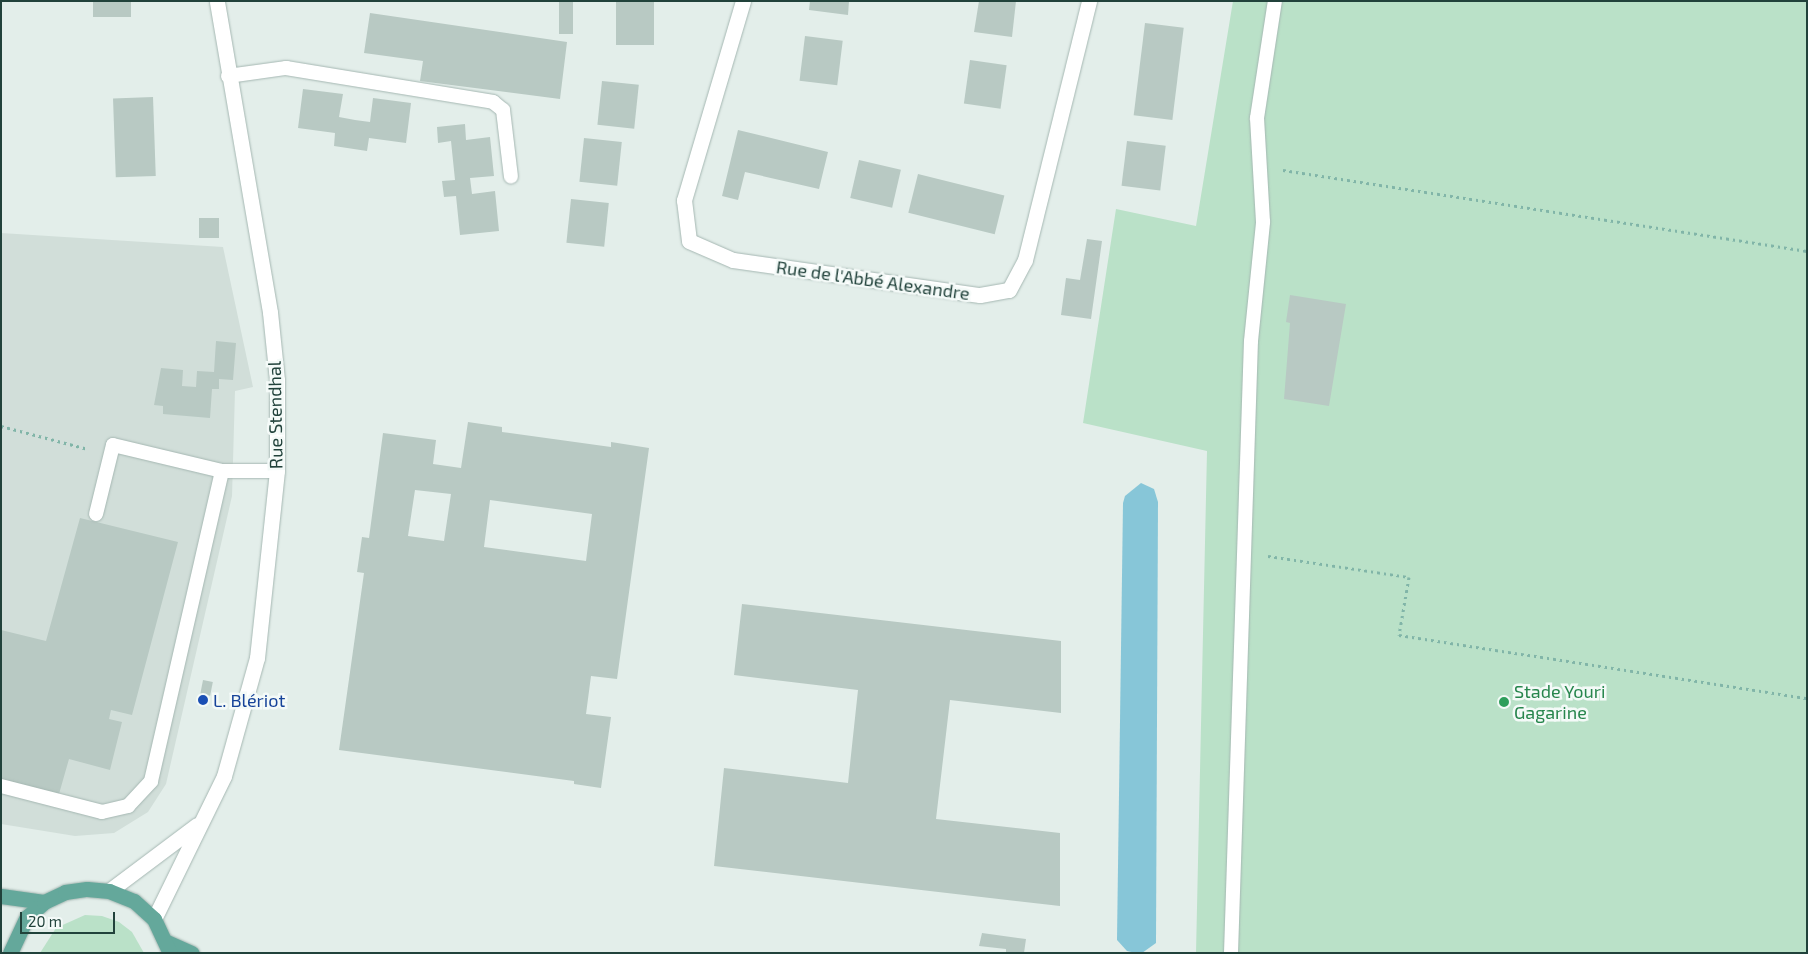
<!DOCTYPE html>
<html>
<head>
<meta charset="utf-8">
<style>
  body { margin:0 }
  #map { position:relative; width:1808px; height:954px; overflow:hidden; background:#e3eeea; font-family:"Exo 2",sans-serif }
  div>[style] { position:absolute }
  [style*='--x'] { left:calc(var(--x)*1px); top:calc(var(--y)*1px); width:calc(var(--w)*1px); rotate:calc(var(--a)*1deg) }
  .built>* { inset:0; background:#d1ded9 }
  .green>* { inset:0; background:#bae1c8 }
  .water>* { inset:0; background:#87c6d8 }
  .building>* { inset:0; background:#b8c9c3; transform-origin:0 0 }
  .path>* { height:3px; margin-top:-1.5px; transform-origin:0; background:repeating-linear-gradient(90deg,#81b5a8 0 2.5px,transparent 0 6.5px) }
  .roads { filter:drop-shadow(0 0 1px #a5b7b2) drop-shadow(0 0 1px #a5b7b2) }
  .service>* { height:14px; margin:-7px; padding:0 7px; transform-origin:7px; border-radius:7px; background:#fff }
  .minor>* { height:15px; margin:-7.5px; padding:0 7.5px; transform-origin:7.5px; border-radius:7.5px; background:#fff }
  .tertiary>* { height:15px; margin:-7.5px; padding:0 7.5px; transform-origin:7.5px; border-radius:7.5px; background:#fff }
  .primary>* { height:15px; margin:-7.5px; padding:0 7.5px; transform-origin:7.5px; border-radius:7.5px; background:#64a89b }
  .dots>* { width:14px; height:14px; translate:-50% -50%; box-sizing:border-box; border:2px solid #f4faf8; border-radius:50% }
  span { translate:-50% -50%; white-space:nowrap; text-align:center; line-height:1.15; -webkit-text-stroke:5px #f4faf8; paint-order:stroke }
  .street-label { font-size:18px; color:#21423b }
  .leisure-label { font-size:18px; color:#27864d }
  .left { translate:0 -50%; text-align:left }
  .transit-label { font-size:18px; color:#164399 }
  .frame { position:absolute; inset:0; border:2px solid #21423b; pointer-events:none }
  .scale { position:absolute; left:20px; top:912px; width:95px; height:22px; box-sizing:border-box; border:2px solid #21423b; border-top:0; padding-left:6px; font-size:15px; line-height:18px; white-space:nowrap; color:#21423b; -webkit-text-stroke:4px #f4faf8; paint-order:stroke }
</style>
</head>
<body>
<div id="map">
  <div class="built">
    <div style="clip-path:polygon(1px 233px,223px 247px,253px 387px,235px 391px,232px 496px,166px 784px,148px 812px,114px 833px,75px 836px,1px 824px)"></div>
  </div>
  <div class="green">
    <div style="clip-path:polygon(1233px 1px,1807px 1px,1807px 953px,1196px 953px,1207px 451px,1083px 423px,1116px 209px,1196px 226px)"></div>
    <div style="clip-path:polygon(85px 915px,102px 916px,119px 922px,132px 932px,144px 953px,40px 953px,56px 928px)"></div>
  </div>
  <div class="water">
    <div style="clip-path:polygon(1141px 483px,1154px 489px,1158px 502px,1156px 943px,1142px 953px,1136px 953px,1127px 951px,1117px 940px,1123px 503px,1125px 496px)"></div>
  </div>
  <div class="building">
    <div style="left:93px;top:1px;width:38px;height:16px"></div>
    <div style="left:559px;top:1px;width:14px;height:33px"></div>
    <div style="left:616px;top:1px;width:38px;height:44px"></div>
    <div style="clip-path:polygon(810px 1px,849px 1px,848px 15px,809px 10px)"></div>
    <div style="clip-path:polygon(979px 1px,1016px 1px,1012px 37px,974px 32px)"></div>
    <div style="clip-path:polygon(370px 13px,567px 42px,560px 99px,420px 81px,423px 61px,364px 53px)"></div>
    <div style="left:1145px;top:23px;width:39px;height:93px;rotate:7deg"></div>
    <div style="left:805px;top:36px;width:38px;height:45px;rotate:7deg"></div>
    <div style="left:970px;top:60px;width:37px;height:44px;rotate:8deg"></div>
    <div style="left:602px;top:81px;width:37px;height:44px;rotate:6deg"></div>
    <div style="clip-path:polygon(303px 89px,343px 94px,339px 117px,355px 120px,370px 122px,373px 98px,411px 103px,406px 143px,369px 138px,367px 151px,334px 146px,335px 133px,298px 128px)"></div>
    <div style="left:153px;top:97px;width:79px;height:40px;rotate:88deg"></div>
    <div style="clip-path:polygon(465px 124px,466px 140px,490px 137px,494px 176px,470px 178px,472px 194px,495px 191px,499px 231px,460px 235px,456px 196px,444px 197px,442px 181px,455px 180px,451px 141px,438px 143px,437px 127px)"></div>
    <div style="clip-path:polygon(738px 130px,828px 152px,819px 189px,745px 172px,738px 200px,722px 196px)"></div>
    <div style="left:584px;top:138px;width:38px;height:44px;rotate:6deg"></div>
    <div style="left:1127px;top:141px;width:39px;height:45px;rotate:7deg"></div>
    <div style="left:859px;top:160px;width:43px;height:39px;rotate:13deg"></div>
    <div style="left:918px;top:174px;width:89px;height:40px;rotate:14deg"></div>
    <div style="left:571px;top:199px;width:38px;height:44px;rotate:6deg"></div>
    <div style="left:199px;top:218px;width:20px;height:20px"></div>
    <div style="clip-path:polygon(1087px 239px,1102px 241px,1091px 319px,1061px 315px,1066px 278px,1080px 280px)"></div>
    <div style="clip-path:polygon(1290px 295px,1346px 304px,1329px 406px,1284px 399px,1290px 323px,1286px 322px)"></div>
    <div style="clip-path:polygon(216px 341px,236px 343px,233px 380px,219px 379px,219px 389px,212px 389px,210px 418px,163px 414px,163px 406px,154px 405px,161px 368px,183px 370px,182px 386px,196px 387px,197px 371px,214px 372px)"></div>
    <div style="clip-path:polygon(evenodd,468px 422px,502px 427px,502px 432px,611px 447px,611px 442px,649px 448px,617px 679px,591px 676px,586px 714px,611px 717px,601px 788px,574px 784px,574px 781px,339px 750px,364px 573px,357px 572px,362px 537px,369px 538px,383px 433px,436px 440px,433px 464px,461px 468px,468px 422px,415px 490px,451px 494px,444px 541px,408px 536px,415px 490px,468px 422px,490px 500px,592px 514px,586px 561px,484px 547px,490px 500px)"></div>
    <div style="clip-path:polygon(80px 518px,178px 542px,132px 715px,111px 710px,109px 719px,122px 722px,110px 770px,69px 759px,59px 794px,1px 779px,1px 630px,46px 641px)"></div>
    <div style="clip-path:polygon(742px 604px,1061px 641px,1061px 713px,950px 700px,936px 819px,1060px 833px,1060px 906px,714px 866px,724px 768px,848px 783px,858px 690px,734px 675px)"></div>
    <div style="left:203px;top:680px;width:10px;height:14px;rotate:11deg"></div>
    <div style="clip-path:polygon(982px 933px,1026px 939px,1024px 953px,1006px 953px,1006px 949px,979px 946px)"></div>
  </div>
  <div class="path">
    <div style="--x:1283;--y:170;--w:530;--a:8.79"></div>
    <div style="--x:1;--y:426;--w:90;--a:14.8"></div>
    <div style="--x:1268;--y:556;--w:143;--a:8.5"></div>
    <div style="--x:1409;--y:577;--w:59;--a:99.8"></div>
    <div style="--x:1399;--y:635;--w:413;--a:8.8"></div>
  </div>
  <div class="roads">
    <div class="service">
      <div style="--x:228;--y:76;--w:59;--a:-7.9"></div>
      <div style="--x:286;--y:68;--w:210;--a:9.3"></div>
      <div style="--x:493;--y:102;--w:13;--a:39"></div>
      <div style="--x:503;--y:110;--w:67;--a:83.2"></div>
      <div style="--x:222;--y:471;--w:55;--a:0"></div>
      <div style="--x:1;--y:786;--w:104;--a:14.4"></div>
      <div style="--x:102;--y:812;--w:27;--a:-13"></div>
      <div style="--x:128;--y:806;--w:34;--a:-47"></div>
      <div style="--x:151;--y:781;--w:318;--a:-77.1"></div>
      <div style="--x:222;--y:471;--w:112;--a:-166.6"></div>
      <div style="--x:113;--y:445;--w:71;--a:103.8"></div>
      <div style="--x:1231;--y:953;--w:612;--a:-88.13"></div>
      <div style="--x:1251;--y:341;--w:120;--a:-84.2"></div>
      <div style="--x:1263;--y:222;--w:104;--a:-93.3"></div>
      <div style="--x:1257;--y:118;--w:118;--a:-81.3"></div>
    </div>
    <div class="minor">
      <div style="--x:743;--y:1;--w:208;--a:106.5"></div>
      <div style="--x:684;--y:200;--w:41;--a:83"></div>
      <div style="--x:689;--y:241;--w:48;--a:23.4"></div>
      <div style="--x:733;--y:260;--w:249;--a:8.1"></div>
      <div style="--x:980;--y:295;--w:29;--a:-10"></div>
      <div style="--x:1009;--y:290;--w:34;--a:-62"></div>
      <div style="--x:1025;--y:260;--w:267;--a:-76.1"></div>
    </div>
    <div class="tertiary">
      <div style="--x:109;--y:891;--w:110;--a:-36.9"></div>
      <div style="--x:154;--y:919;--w:159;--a:-63.9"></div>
      <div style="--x:224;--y:776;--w:123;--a:-74.4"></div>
      <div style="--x:257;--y:658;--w:188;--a:-83.9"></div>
      <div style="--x:277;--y:471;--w:91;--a:-90"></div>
      <div style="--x:277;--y:380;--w:68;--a:-95.9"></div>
      <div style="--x:270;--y:312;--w:315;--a:-99.7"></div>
    </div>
    <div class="primary">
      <div style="--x:1;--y:896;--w:43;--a:7.9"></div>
      <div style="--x:167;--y:942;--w:27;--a:24"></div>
      <div style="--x:10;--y:953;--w:40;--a:-65"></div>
      <div style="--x:27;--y:917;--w:23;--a:-41"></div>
      <div style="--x:44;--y:902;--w:23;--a:-25"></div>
      <div style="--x:65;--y:892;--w:22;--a:-8"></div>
      <div style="--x:87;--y:889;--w:22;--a:5"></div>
      <div style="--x:109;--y:891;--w:27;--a:22"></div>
      <div style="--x:134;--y:901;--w:27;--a:42"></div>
      <div style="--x:154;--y:919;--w:38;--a:65"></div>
    </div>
  </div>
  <div class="dots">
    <div style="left:203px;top:700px;background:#1a4fb4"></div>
    <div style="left:1504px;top:702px;background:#2e9e5b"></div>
  </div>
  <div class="street-label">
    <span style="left:873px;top:280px;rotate:8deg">Rue de l'Abbé Alexandre</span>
    <span style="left:275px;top:415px;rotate:-91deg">Rue Stendhal</span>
  </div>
  <div class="leisure-label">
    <span class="left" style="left:1514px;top:702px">Stade Youri<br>Gagarine</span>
  </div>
  <div class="transit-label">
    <span class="left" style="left:213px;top:700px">L. Blériot</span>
  </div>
  <div class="frame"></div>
  <div class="scale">20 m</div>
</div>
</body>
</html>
